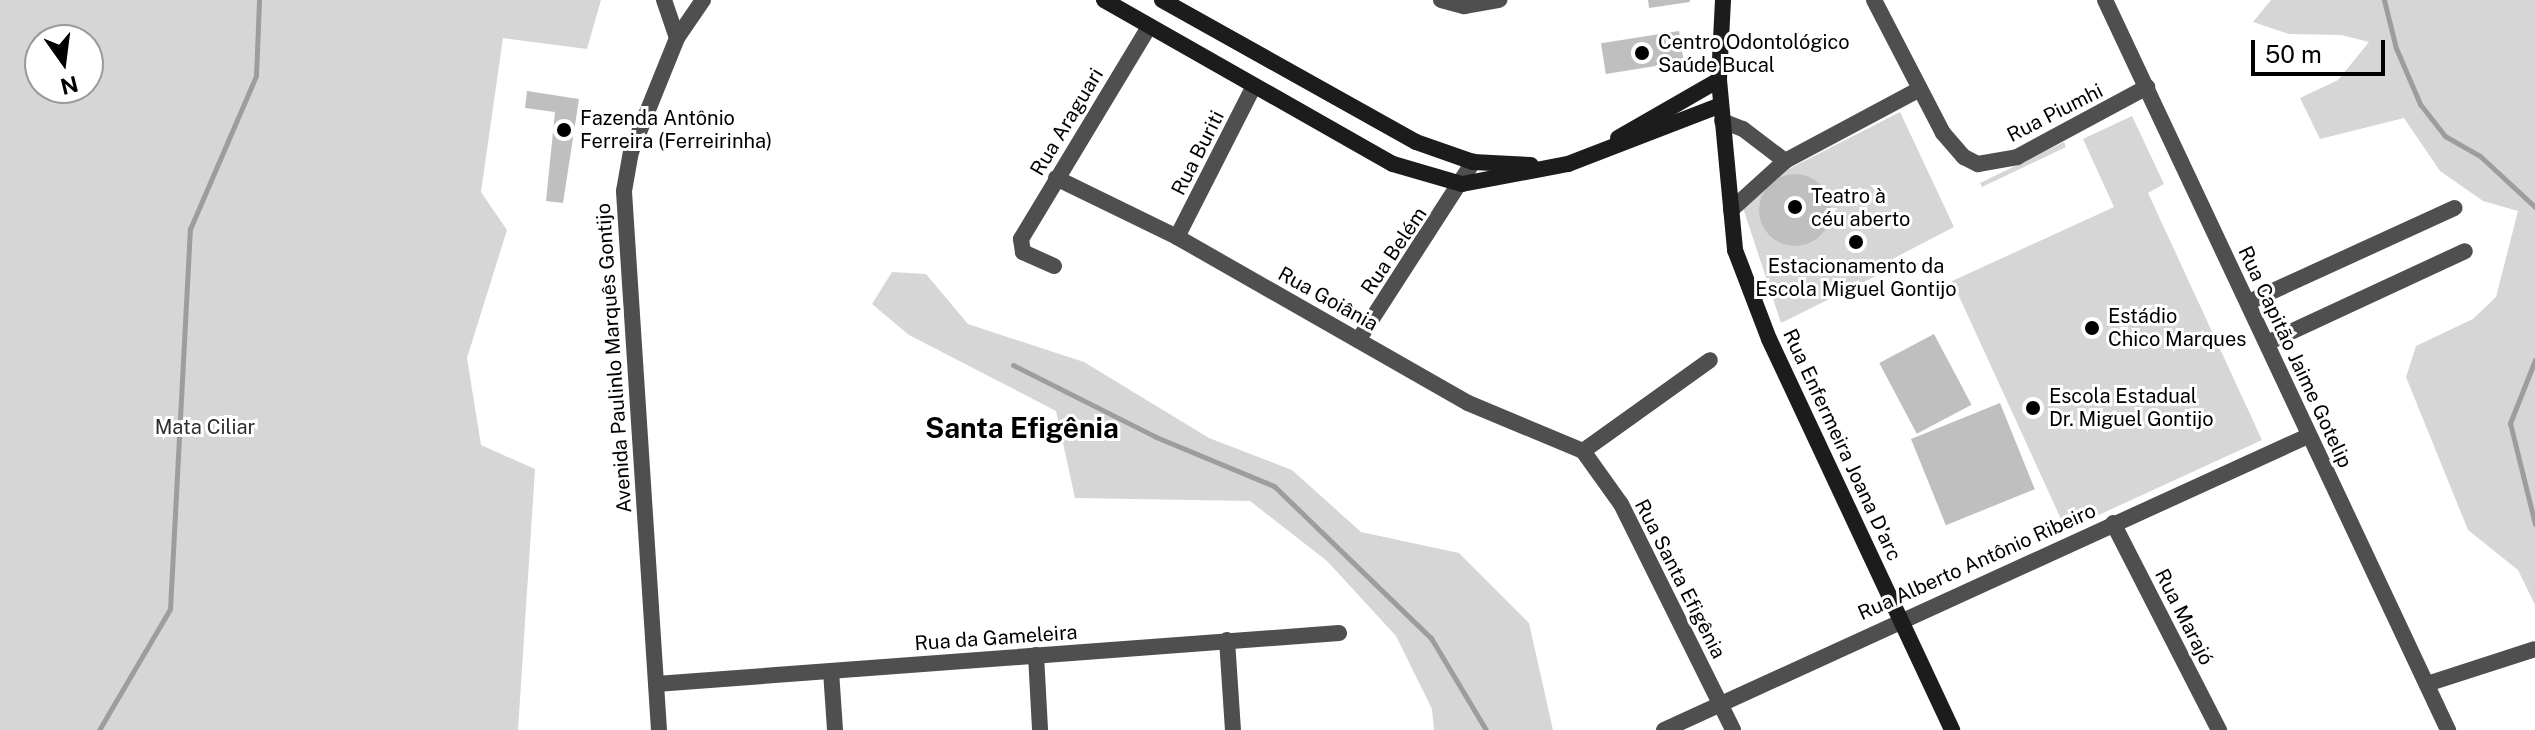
<!DOCTYPE html>
<html>
<head>
<meta charset="utf-8">
<style>
  body { margin:0 }
  #map { position:relative; width:2535px; height:730px; overflow:hidden; background:#fff; font-family:"Public Sans",sans-serif }
  div>[style] { position:absolute }
  [style*='--x'] { left:calc(var(--x)*1px); top:calc(var(--y)*1px); width:calc(var(--w)*1px); rotate:calc(var(--a)*1deg) }
  .green>* { inset:0; background:#d6d6d6 }
  .stream>* { height:5px; margin:-2.5px; padding:0 2.5px; transform-origin:2.5px; border-radius:2.5px; background:#9d9d9d }
  .building>* { inset:0; background:#bfbfbf; transform-origin:0 0 }
  .round { border-radius:50% }
  .street>* { height:16px; margin:-8px; padding:0 8px; transform-origin:8px; border-radius:8px; background:#4f4f4f }
  .secondary>* { height:16px; margin:-8px; padding:0 8px; transform-origin:8px; border-radius:8px; background:#1c1c1c }
  .dots>* { width:22px; height:22px; translate:-50% -50%; box-sizing:border-box; border:4px solid #fff; border-radius:50% }
  span { translate:-50% -50%; white-space:nowrap; text-align:center; line-height:1.15; -webkit-text-stroke:6px #fff; paint-order:stroke }
  .poi-label { font-size:20px; color:#000 }
  .left { translate:0 -50%; text-align:left }
  .street-label { font-size:20px; color:#000 }
  .park-label { font-size:20px; color:#2d2d2d }
  .district-label { font-size:28px; color:#000; font-weight:700 }
  .north { position:absolute; left:24px; top:24px; width:80px; height:80px; box-sizing:border-box; background:#fff; border:2px solid #999; border-radius:50%; rotate:166deg; font-size:22px; font-weight:700; line-height:32px; text-align:center; color:#000 }
  .north::after { content:''; display:block; margin:auto; width:28px; height:36px; background:#000; clip-path:polygon(50% 0,100% 100%,50% 72%,0 100%) }
  .scale { position:absolute; left:2251px; top:40px; width:134px; height:36px; box-sizing:border-box; border:4px solid #000; border-top:0; padding-left:10px; font-size:24px; line-height:28px; white-space:nowrap; color:#000; -webkit-text-stroke:6px #fff; paint-order:stroke }
</style>
</head>
<body>
<div id="map">
  <div class="green">
    <div style="clip-path:polygon(evenodd,0 0,601px 0,587px 49px,503px 38px,481px 192px,507px 230px,467px 358px,481px 445px,535px 469px,518px 730px,0 730px,0 0,40px 40px,88px 40px,88px 88px,40px 88px,40px 40px)"></div>
    <div style="clip-path:polygon(2271px 0,2535px 0,2535px 605px,2518px 570px,2468px 530px,2406px 377px,2416px 346px,2473px 319px,2496px 297px,2518px 211px,2483px 201px,2440px 171px,2404px 118px,2320px 139px,2300px 98px,2338px 80px,2369px 42px,2341px 35px,2289px 34px,2253px 22px)"></div>
    <div style="clip-path:polygon(1900px 112px,1954px 227px,1879px 266px,1882px 273px,1781px 323px,1743px 208px,1769px 179px)"></div>
    <div style="clip-path:polygon(2132px 116px,2164px 184px,2148px 193px,2262px 440px,2066px 530px,1952px 281px,2114px 207px,2083px 139px)"></div>
    <div style="clip-path:polygon(2064px 142px,2066px 147px,1982px 187px,1980px 183px)"></div>
    <div style="clip-path:polygon(892px 272px,926px 274px,968px 324px,1084px 362px,1209px 438px,1292px 470px,1361px 532px,1459px 553px,1529px 623px,1553px 730px,1434px 730px,1432px 709px,1396px 636px,1327px 561px,1250px 501px,1075px 498px,1056px 411px,909px 335px,872px 304px)"></div>
  </div>
  <div class="stream">
    <div style="--x:2384;--y:0;--w:49;--a:76"></div>
    <div style="--x:2396;--y:48;--w:61;--a:66.8"></div>
    <div style="--x:2420;--y:104;--w:41;--a:52"></div>
    <div style="--x:2445;--y:136;--w:40;--a:29.7"></div>
    <div style="--x:2480;--y:156;--w:75;--a:42.8"></div>
    <div style="--x:2535;--y:360;--w:68;--a:111.6"></div>
    <div style="--x:2510;--y:423;--w:104;--a:76.1"></div>
    <div style="--x:1013;--y:365;--w:160;--a:26.7"></div>
    <div style="--x:1156;--y:437;--w:128;--a:22.6"></div>
    <div style="--x:1274;--y:486;--w:219;--a:44.1"></div>
    <div style="--x:1431;--y:638;--w:107;--a:59.1"></div>
    <div style="--x:99;--y:730;--w:140;--a:-59.6"></div>
    <div style="--x:170;--y:609;--w:381;--a:-87"></div>
    <div style="--x:190;--y:229;--w:167;--a:-66.7"></div>
    <div style="--x:256;--y:76;--w:76;--a:-87.7"></div>
  </div>
  <div class="building">
    <div style="clip-path:polygon(1648px 0,1690px 0,1690px 2px,1649px 8px)"></div>
    <div style="left:1679px;top:31px;width:31px;height:79px;rotate:81deg"></div>
    <div style="clip-path:polygon(527px 91px,579px 99px,563px 203px,546px 201px,555px 112px,525px 108px)"></div>
    <div class="round" style="left:1759px;top:174px;width:72px;height:72px"></div>
    <div style="left:1934px;top:334px;width:80px;height:62px;rotate:62deg"></div>
    <div style="left:2000px;top:403px;width:93px;height:96px;rotate:68deg"></div>
  </div>
  <div class="street">
    <div style="--x:664;--y:0;--w:40;--a:71.1"></div>
    <div style="--x:1441;--y:0;--w:24;--a:15"></div>
    <div style="--x:1464;--y:6;--w:36;--a:-10"></div>
    <div style="--x:1874;--y:0;--w:150;--a:62.6"></div>
    <div style="--x:1943;--y:133;--w:32;--a:49"></div>
    <div style="--x:1964;--y:157;--w:16;--a:27"></div>
    <div style="--x:1978;--y:164;--w:40;--a:-10"></div>
    <div style="--x:2017;--y:157;--w:148;--a:-28.3"></div>
    <div style="--x:2105;--y:0;--w:807;--a:64.83"></div>
    <div style="--x:1722;--y:121;--w:22;--a:21"></div>
    <div style="--x:1743;--y:129;--w:53;--a:37.3"></div>
    <div style="--x:1056;--y:178;--w:135;--a:26"></div>
    <div style="--x:1177;--y:237;--w:335;--a:29.7"></div>
    <div style="--x:1468;--y:403;--w:125;--a:22.7"></div>
    <div style="--x:1731;--y:210;--w:73;--a:-42.2"></div>
    <div style="--x:1785;--y:161;--w:151;--a:-28.1"></div>
    <div style="--x:1177;--y:237;--w:169;--a:-63"></div>
    <div style="--x:1054;--y:266;--w:34;--a:-156"></div>
    <div style="--x:1023;--y:252;--w:13;--a:-99"></div>
    <div style="--x:1021;--y:239;--w:248;--a:-58.9"></div>
    <div style="--x:2249;--y:302;--w:226;--a:-24.6"></div>
    <div style="--x:1359;--y:339;--w:211;--a:-57.2"></div>
    <div style="--x:2267;--y:343;--w:218;--a:-24.9"></div>
    <div style="--x:1583;--y:451;--w:65;--a:54.4"></div>
    <div style="--x:1621;--y:504;--w:252;--a:63.6"></div>
    <div style="--x:1583;--y:451;--w:156;--a:-35.6"></div>
    <div style="--x:2113;--y:523;--w:233;--a:62.9"></div>
    <div style="--x:1227;--y:640;--w:90;--a:86.2"></div>
    <div style="--x:1036;--y:655;--w:75;--a:86.9"></div>
    <div style="--x:831;--y:671;--w:59;--a:86.1"></div>
    <div style="--x:2430;--y:683;--w:110;--a:-17.9"></div>
    <div style="--x:656;--y:684;--w:685;--a:-4.27"></div>
    <div style="--x:659;--y:730;--w:540;--a:-93.72"></div>
    <div style="--x:624;--y:191;--w:40;--a:-80"></div>
    <div style="--x:631;--y:152;--w:123;--a:-68"></div>
    <div style="--x:677;--y:38;--w:46;--a:-55.6"></div>
    <div style="--x:1664;--y:730;--w:708;--a:-24.54"></div>
  </div>
  <div class="secondary">
    <div style="--x:1104;--y:0;--w:332;--a:29.6"></div>
    <div style="--x:1393;--y:164;--w:72;--a:16.2"></div>
    <div style="--x:1462;--y:184;--w:108;--a:-10.7"></div>
    <div style="--x:1568;--y:164;--w:164;--a:-21.1"></div>
    <div style="--x:1162;--y:0;--w:291;--a:29.2"></div>
    <div style="--x:1416;--y:142;--w:60;--a:19.3"></div>
    <div style="--x:1473;--y:162;--w:58;--a:3"></div>
    <div style="--x:1723;--y:0;--w:80;--a:92.9"></div>
    <div style="--x:1719;--y:80;--w:171;--a:84.6"></div>
    <div style="--x:1735;--y:250;--w:95;--a:69.1"></div>
    <div style="--x:1769;--y:339;--w:432;--a:64.9"></div>
    <div style="--x:1618;--y:138;--w:116;--a:-29.9"></div>
  </div>
  <div class="dots">
    <div style="left:1642px;top:53px;background:#000"></div>
    <div style="left:564px;top:130px;background:#000"></div>
    <div style="left:1795px;top:207px;background:#000"></div>
    <div style="left:1856px;top:242px;background:#000"></div>
    <div style="left:2092px;top:328px;background:#000"></div>
    <div style="left:2033px;top:408px;background:#000"></div>
  </div>
  <div class="poi-label">
    <span class="left" style="left:1658px;top:54px">Centro Odontológico<br>Saúde Bucal</span>
    <span class="left" style="left:580px;top:130px">Fazenda Antônio<br>Ferreira (Ferreirinha)</span>
    <span class="left" style="left:1811px;top:208px">Teatro à<br>céu aberto</span>
    <span style="left:1856px;top:278px">Estacionamento da<br>Escola Miguel Gontijo</span>
    <span class="left" style="left:2108px;top:328px">Estádio<br>Chico Marques</span>
    <span class="left" style="left:2049px;top:408px">Escola Estadual<br>Dr. Miguel Gontijo</span>
  </div>
  <div class="street-label">
    <span style="left:2055px;top:113px;rotate:-27deg">Rua Piumhi</span>
    <span style="left:1067px;top:122px;rotate:-59deg">Rua Araguari</span>
    <span style="left:1198px;top:153px;rotate:-63deg">Rua Buriti</span>
    <span style="left:1394px;top:251px;rotate:-56deg">Rua Belém</span>
    <span style="left:1328px;top:299px;rotate:29deg">Rua Goiânia</span>
    <span style="left:2295px;top:357px;rotate:65deg">Rua Capitão Jaime Gotelip</span>
    <span style="left:614px;top:358px;rotate:-94deg">Avenida Paulinlo Marquês Gontijo</span>
    <span style="left:1842px;top:445px;rotate:65deg">Rua Enfermeira Joana D'arc</span>
    <span style="left:1977px;top:562px;rotate:-24deg">Rua Alberto Antônio Ribeiro</span>
    <span style="left:1680px;top:579px;rotate:63deg">Rua Santa Efigênia</span>
    <span style="left:2184px;top:617px;rotate:63deg">Rua Marajó</span>
    <span style="left:996px;top:638px;rotate:-4deg">Rua da Gameleira</span>
  </div>
  <div class="park-label">
    <span style="left:205px;top:427px">Mata Ciliar</span>
  </div>
  <div class="district-label">
    <span style="left:1022px;top:428px">Santa Efigênia</span>
  </div>
  <div class="north">N</div>
  <div class="scale">50 m</div>
</div>
</body>
</html>
